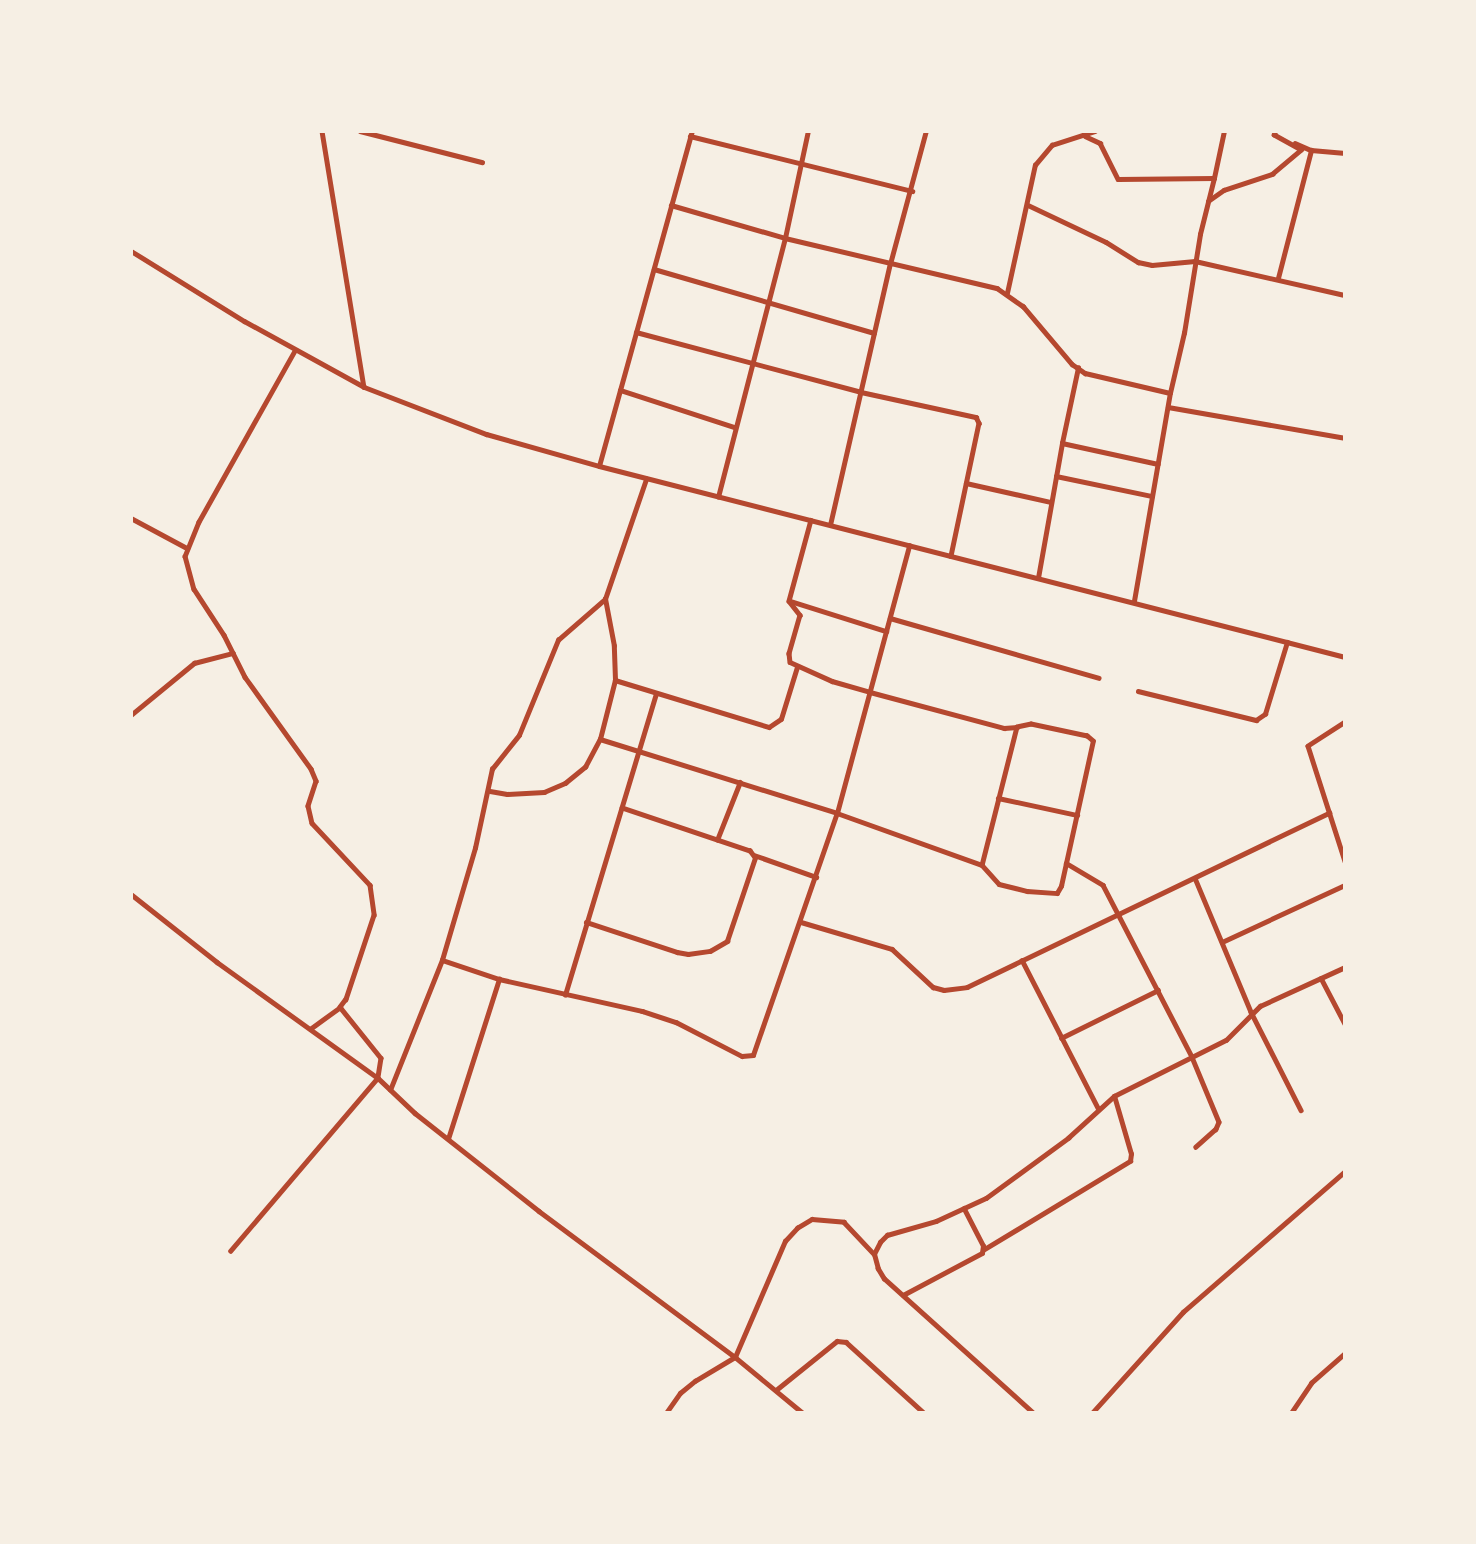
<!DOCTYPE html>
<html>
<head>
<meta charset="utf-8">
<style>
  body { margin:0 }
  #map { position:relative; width:1476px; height:1544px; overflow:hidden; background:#f6efe4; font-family:Commissioner,sans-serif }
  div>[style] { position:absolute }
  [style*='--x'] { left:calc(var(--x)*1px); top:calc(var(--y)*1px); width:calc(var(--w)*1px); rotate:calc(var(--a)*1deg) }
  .minor>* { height:4.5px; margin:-2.25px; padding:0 2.25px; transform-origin:2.25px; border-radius:2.25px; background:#b5482f }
  .tertiary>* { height:5px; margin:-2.5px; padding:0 2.5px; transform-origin:2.5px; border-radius:2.5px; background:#b5482f }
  span { translate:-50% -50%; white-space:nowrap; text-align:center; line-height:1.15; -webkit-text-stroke:5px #f6efe4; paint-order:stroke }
  .frame { position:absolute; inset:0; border:133px solid #f6efe4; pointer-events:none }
</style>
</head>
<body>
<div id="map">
  <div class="minor">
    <div style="--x:322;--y:131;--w:259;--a:80.7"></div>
    <div style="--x:360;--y:131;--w:126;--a:14.3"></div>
    <div style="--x:690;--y:136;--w:229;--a:13.9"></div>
    <div style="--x:1085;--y:136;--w:17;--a:25"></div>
    <div style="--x:1100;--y:143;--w:40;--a:63.4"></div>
    <div style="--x:1118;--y:179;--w:96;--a:-0.6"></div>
    <div style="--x:1214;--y:178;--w:48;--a:-78"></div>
    <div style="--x:1295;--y:143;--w:17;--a:24"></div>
    <div style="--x:1311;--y:150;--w:34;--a:5"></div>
    <div style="--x:1208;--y:201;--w:19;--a:-35"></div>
    <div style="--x:1224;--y:190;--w:51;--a:-18.4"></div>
    <div style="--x:1272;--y:174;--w:38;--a:-40"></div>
    <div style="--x:1301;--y:150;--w:31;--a:-151"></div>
    <div style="--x:1274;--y:135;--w:4;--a:-76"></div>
    <div style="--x:671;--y:205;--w:119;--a:16.1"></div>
    <div style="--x:785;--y:238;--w:218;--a:13.3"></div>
    <div style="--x:997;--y:288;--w:32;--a:35"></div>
    <div style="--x:1023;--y:306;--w:76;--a:49.8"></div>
    <div style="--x:1072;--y:364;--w:16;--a:35"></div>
    <div style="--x:1085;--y:373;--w:87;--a:13.2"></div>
    <div style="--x:1028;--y:205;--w:86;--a:25.4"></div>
    <div style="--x:1106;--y:242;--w:38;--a:32"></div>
    <div style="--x:1138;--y:262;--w:14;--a:12"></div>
    <div style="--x:1152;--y:265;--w:43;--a:-5.3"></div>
    <div style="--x:1195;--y:261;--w:154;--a:12.8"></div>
    <div style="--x:654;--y:269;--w:229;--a:16.2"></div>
    <div style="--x:1278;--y:278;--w:132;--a:-75.5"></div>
    <div style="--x:1007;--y:293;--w:131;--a:-77.7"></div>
    <div style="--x:1035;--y:165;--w:26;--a:-50"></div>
    <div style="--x:1052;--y:145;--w:45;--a:-18"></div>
    <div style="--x:636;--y:332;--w:233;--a:14.9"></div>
    <div style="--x:861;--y:392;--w:118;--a:12.3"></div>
    <div style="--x:976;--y:417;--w:7;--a:63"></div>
    <div style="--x:979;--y:423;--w:136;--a:101.9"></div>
    <div style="--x:295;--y:351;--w:196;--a:119.3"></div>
    <div style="--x:199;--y:522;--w:37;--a:112"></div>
    <div style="--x:185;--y:556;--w:34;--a:75"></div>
    <div style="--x:194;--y:589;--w:55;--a:56.9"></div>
    <div style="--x:224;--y:635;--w:47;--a:63.4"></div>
    <div style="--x:245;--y:677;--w:113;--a:54.3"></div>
    <div style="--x:311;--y:769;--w:13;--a:67"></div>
    <div style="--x:316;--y:781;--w:26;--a:108"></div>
    <div style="--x:308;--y:806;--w:17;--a:77"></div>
    <div style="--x:312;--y:823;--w:85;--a:46.9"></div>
    <div style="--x:370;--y:885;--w:30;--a:82"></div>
    <div style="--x:374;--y:915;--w:89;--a:108.4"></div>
    <div style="--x:346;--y:999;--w:10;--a:127"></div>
    <div style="--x:340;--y:1007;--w:65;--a:51.2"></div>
    <div style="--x:381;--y:1058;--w:20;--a:99"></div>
    <div style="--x:378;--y:1078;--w:51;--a:43.4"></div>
    <div style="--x:415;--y:1113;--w:158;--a:38.3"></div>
    <div style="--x:539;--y:1211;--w:244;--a:36.7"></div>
    <div style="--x:735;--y:1357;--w:88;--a:39.5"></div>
    <div style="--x:620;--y:390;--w:120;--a:18"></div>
    <div style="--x:1168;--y:407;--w:180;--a:9.9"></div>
    <div style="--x:1062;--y:443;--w:77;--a:-78"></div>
    <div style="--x:599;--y:466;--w:348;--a:-74.5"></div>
    <div style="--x:1056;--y:476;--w:98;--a:11.8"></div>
    <div style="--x:966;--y:483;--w:87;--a:12.6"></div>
    <div style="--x:718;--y:497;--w:268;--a:-75.5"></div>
    <div style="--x:785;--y:238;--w:109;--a:-77.9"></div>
    <div style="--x:131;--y:518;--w:64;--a:28.2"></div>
    <div style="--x:811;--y:520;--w:84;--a:105.2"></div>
    <div style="--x:789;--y:601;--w:18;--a:52"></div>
    <div style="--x:800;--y:615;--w:40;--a:106"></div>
    <div style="--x:789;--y:653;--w:9;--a:84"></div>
    <div style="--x:790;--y:662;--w:46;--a:24.3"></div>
    <div style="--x:832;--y:681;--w:40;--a:16"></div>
    <div style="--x:870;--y:692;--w:139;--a:15"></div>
    <div style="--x:1004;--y:728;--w:13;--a:-4"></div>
    <div style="--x:1017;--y:727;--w:142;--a:104.2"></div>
    <div style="--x:830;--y:525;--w:268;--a:-77.1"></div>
    <div style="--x:890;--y:264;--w:138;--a:-74.9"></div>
    <div style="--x:1038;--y:578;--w:137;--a:-79.9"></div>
    <div style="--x:1062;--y:443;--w:98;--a:12.3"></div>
    <div style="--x:790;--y:601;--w:101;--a:17.4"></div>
    <div style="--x:1134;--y:601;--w:211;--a:-80.2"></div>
    <div style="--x:1170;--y:393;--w:62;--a:-76.9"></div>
    <div style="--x:1184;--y:333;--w:100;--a:-80.8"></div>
    <div style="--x:1200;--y:234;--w:58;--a:-76"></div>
    <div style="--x:890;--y:618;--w:217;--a:16"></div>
    <div style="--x:615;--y:680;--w:161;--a:17"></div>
    <div style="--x:769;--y:727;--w:14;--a:-34"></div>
    <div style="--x:781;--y:719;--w:54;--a:-72.9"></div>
    <div style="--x:1138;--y:691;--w:122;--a:13.8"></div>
    <div style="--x:1256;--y:720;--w:11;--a:-34"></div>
    <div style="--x:1265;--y:714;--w:75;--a:-73"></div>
    <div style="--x:131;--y:715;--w:82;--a:-39.5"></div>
    <div style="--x:194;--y:663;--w:40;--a:-14.4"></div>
    <div style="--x:1345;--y:722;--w:44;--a:147"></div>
    <div style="--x:1308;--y:746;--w:121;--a:72.2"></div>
    <div style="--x:600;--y:739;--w:248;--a:17.3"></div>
    <div style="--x:837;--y:813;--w:154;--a:19.7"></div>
    <div style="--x:982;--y:865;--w:25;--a:48"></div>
    <div style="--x:999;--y:884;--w:29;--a:14"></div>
    <div style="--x:1027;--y:891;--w:30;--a:4"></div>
    <div style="--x:1057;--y:893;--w:8;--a:-60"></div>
    <div style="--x:1061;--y:886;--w:148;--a:-77.6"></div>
    <div style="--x:1093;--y:741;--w:8;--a:-140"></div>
    <div style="--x:1087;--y:736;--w:57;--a:-167.9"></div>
    <div style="--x:1031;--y:724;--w:14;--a:168"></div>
    <div style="--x:490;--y:791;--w:17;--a:10"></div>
    <div style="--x:507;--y:794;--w:37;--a:-3"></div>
    <div style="--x:544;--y:792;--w:23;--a:-23"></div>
    <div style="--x:565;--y:783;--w:26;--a:-39"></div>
    <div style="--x:585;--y:767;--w:32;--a:-62"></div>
    <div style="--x:600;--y:739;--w:61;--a:-75.7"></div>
    <div style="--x:615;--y:680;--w:34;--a:-92"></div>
    <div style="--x:614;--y:646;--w:48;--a:-100.8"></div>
    <div style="--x:605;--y:599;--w:127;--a:-71.1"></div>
    <div style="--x:998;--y:798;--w:81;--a:12.1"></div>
    <div style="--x:717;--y:840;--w:62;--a:-68.4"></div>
    <div style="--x:754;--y:855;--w:66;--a:19.5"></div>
    <div style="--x:1066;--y:863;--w:43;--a:30.7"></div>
    <div style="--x:1103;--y:885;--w:194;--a:62.6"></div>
    <div style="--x:1192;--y:1057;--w:70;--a:67.4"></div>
    <div style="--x:1219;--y:1122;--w:8;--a:113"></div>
    <div style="--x:1216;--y:1129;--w:27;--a:138"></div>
    <div style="--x:1195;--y:878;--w:145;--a:67.3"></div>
    <div style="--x:1251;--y:1012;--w:110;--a:63"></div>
    <div style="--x:131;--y:894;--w:110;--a:38.3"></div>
    <div style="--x:217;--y:962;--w:198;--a:35.8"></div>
    <div style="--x:378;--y:1078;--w:227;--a:130.4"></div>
    <div style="--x:586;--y:922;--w:96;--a:18.2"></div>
    <div style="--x:677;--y:952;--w:11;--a:10"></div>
    <div style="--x:688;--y:954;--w:22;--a:-8"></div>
    <div style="--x:710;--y:951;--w:20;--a:-30"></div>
    <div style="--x:727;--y:941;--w:88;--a:-71.4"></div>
    <div style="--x:755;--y:858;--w:9;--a:-126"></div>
    <div style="--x:750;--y:851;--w:135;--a:-161.4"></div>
    <div style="--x:801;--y:922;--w:95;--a:16.5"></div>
    <div style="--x:892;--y:949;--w:56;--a:42.8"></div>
    <div style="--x:933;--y:987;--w:11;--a:15"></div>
    <div style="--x:944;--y:990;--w:23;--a:-7"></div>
    <div style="--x:967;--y:987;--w:402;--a:-25.7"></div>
    <div style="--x:1222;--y:942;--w:136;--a:-24.9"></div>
    <div style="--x:442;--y:960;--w:60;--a:18.4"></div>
    <div style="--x:499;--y:979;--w:147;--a:12.6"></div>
    <div style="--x:642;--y:1011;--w:36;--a:18"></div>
    <div style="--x:676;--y:1022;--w:74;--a:27.3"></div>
    <div style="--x:742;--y:1056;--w:11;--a:-5"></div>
    <div style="--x:753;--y:1055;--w:256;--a:-70.9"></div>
    <div style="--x:837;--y:813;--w:277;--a:-74.9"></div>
    <div style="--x:1022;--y:960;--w:166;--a:62.8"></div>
    <div style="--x:1321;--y:978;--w:52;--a:62.4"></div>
    <div style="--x:565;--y:995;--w:315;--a:-73.2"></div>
    <div style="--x:310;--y:1029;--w:37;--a:-36"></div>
    <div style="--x:1061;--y:1038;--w:108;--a:-26.3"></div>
    <div style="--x:390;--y:1090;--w:140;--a:-68.2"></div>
    <div style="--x:442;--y:960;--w:117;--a:-73.6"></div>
    <div style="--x:475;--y:848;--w:81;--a:-77.9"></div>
    <div style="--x:492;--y:769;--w:43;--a:-51.5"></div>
    <div style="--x:519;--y:735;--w:103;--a:-67.7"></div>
    <div style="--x:558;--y:640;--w:62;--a:-41.1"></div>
    <div style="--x:448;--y:1139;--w:168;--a:-72.3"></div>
    <div style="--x:983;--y:1250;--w:172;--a:-31.2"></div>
    <div style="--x:1130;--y:1161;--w:7;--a:-82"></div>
    <div style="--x:1131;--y:1154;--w:60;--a:-106.3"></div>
    <div style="--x:903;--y:1295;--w:89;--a:-28"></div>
    <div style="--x:982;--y:1253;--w:7;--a:-82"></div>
    <div style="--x:983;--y:1246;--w:42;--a:-117.2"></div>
    <div style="--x:776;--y:1390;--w:78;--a:-38.8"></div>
    <div style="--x:837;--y:1341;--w:9;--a:6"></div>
    <div style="--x:846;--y:1342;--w:105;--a:42.3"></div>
    <div style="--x:666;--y:1413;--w:24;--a:-55"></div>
    <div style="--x:680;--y:1393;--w:19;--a:-39"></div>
    <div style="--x:695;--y:1381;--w:47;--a:-31"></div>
    <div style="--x:735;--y:1357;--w:126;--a:-66.7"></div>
    <div style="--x:785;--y:1241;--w:18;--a:-47"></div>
    <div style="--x:797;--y:1228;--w:17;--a:-31"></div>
    <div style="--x:812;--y:1219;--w:32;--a:5"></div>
    <div style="--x:844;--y:1222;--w:44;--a:46.8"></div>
    <div style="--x:1033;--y:1413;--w:200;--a:-138"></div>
    <div style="--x:884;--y:1279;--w:12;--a:-121"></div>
    <div style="--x:878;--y:1269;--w:16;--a:-105"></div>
    <div style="--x:874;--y:1254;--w:13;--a:-63"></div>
    <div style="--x:880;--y:1242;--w:10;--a:-45"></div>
    <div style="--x:887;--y:1235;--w:51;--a:-15.9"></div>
    <div style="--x:936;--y:1221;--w:55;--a:-24.7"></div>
    <div style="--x:986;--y:1198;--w:102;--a:-36.2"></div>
    <div style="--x:1068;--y:1138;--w:62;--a:-42.4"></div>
    <div style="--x:1114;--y:1096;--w:125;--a:-26.6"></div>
    <div style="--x:1226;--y:1040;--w:48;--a:-45"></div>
    <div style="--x:1260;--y:1006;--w:94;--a:-24.6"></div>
    <div style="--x:1092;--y:1413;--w:136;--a:-48"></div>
    <div style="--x:1183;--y:1312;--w:215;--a:-41"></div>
    <div style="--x:1291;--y:1413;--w:36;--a:-56"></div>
    <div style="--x:1311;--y:1383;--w:45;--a:-41.4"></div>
  </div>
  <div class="tertiary">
    <div style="--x:131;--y:251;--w:133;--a:31.8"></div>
    <div style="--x:244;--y:321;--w:137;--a:28.8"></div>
    <div style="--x:364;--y:387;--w:131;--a:21.1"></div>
    <div style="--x:486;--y:434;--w:117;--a:15.8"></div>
    <div style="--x:599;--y:466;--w:770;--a:14.36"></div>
  </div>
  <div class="frame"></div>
</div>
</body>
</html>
